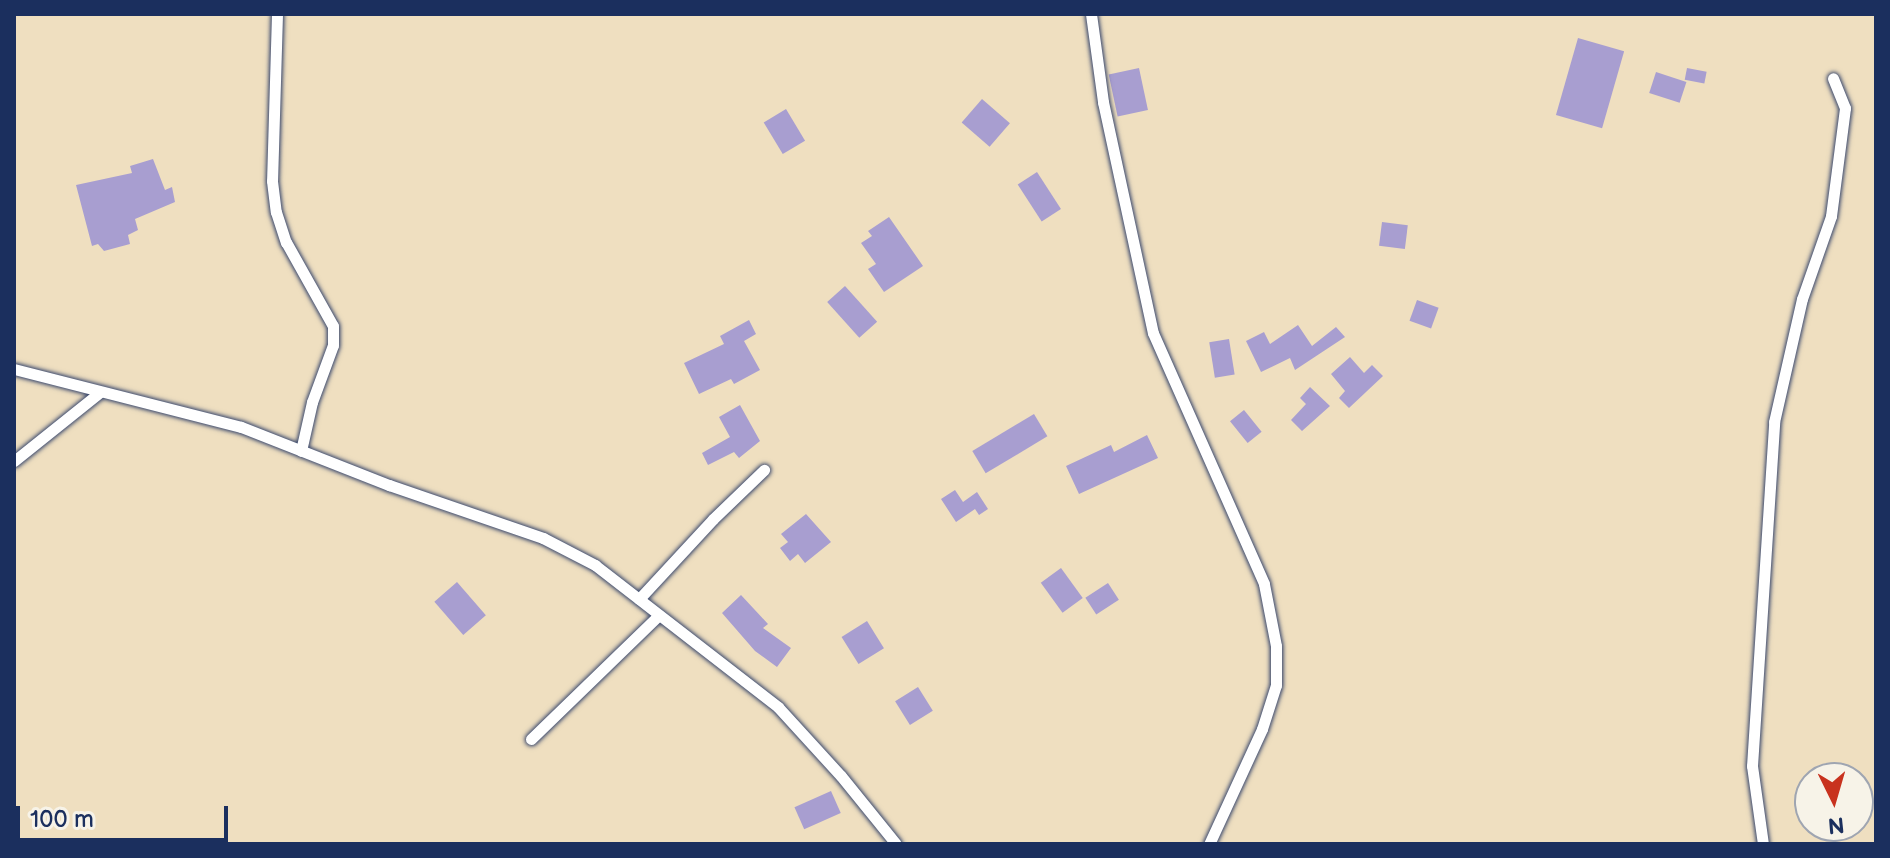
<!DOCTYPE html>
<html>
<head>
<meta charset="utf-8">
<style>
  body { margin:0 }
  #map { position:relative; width:1890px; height:858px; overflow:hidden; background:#efdfc0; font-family:"Balsamiq Sans",sans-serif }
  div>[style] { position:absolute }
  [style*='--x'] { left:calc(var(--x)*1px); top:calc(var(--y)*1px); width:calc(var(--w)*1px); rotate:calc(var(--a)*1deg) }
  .building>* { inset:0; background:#a89ed0; transform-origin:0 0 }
  .roads { filter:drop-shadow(0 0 2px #3b496d) drop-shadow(0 0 2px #3b496d) }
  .street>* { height:11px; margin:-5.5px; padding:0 5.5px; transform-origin:5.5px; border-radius:5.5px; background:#fff }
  span { translate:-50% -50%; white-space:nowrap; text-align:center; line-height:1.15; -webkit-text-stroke:6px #f7f3e8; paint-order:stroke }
  .frame { position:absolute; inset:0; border:16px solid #1b2f5e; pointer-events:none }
  .north { position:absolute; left:1794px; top:762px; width:80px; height:80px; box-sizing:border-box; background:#f7f3e8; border:2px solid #9fa5b1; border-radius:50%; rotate:175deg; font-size:22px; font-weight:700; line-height:32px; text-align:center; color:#1b2f5e }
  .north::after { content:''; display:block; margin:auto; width:28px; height:36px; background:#c8321e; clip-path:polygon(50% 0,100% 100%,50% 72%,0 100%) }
  .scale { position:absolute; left:16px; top:806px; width:212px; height:36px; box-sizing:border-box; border:4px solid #1b2f5e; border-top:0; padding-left:10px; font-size:24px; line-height:28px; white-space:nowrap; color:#1b2f5e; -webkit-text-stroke:6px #f7f3e8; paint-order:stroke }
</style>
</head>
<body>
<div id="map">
  <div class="building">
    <div style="left:1578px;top:38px;width:48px;height:80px;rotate:16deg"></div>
    <div style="left:1139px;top:68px;width:43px;height:31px;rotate:78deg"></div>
    <div style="left:1687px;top:68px;width:20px;height:12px;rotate:11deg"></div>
    <div style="left:1656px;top:72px;width:32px;height:22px;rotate:18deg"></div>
    <div style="left:982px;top:99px;width:37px;height:31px;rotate:41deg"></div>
    <div style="left:786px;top:109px;width:37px;height:26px;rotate:59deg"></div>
    <div style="clip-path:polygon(153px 159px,165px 190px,172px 187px,175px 202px,135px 219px,138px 230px,128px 235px,130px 244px,104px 251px,98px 244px,92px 246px,76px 185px,132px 173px,130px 166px)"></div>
    <div style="left:1037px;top:172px;width:44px;height:23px;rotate:57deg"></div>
    <div style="clip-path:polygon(889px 217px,923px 266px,884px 292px,868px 269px,876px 264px,861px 243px,872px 236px,868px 231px)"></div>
    <div style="left:1382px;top:222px;width:26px;height:24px;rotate:7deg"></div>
    <div style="left:845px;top:286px;width:48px;height:24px;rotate:48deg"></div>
    <div style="left:1417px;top:300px;width:23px;height:22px;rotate:20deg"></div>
    <div style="clip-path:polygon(749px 320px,756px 334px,744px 341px,760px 370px,734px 384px,731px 379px,699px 394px,684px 363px,724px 344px,720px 336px)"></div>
    <div style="clip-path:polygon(1298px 325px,1312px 346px,1336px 327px,1345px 337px,1295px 370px,1290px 358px,1261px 372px,1246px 341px,1264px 332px,1270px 344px)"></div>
    <div style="left:1229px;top:339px;width:36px;height:20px;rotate:81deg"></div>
    <div style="clip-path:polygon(1350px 357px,1364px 373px,1372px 365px,1383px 376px,1349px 408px,1339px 398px,1345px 391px,1331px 374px)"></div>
    <div style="clip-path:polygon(1310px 387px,1330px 406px,1302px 431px,1291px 420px,1306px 404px,1300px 398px)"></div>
    <div style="clip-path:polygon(740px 405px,760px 441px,739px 458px,734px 452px,708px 465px,702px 453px,730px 437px,719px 417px)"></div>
    <div style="left:1244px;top:410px;width:28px;height:18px;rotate:51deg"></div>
    <div style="left:1034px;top:414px;width:26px;height:72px;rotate:59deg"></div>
    <div style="clip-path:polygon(1147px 435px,1158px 458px,1079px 494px,1066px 466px,1111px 445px,1114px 452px)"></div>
    <div style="clip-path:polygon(955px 490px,963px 502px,977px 492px,988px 509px,979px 515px,975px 509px,956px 522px,941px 499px)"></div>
    <div style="clip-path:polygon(806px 514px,831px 542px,805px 563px,798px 554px,790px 561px,780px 548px,788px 542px,781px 534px)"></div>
    <div style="left:1061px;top:568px;width:37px;height:25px;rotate:54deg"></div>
    <div style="left:457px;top:582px;width:44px;height:30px;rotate:49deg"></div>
    <div style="left:1108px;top:583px;width:20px;height:27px;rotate:57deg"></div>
    <div style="clip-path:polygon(741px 595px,768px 624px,763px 628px,791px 648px,777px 667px,755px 651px,722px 613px)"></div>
    <div style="left:867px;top:621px;width:32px;height:30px;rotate:58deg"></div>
    <div style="left:918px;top:687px;width:28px;height:27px;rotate:58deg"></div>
    <div style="left:831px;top:791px;width:24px;height:40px;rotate:66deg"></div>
  </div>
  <div class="roads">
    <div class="street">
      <div style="--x:277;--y:14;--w:167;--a:91.7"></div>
      <div style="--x:272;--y:181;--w:31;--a:83"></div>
      <div style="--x:276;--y:212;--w:32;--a:72"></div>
      <div style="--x:286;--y:242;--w:96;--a:60.8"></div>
      <div style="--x:333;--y:326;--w:19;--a:90"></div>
      <div style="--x:333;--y:345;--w:61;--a:110.2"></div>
      <div style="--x:312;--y:402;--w:50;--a:102.7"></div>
      <div style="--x:1091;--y:14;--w:89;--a:82.2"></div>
      <div style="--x:1103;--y:102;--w:236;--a:77.8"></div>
      <div style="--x:1153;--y:333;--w:274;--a:66.1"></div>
      <div style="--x:1264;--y:584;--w:63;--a:79"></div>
      <div style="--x:1276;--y:646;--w:39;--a:90"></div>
      <div style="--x:1276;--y:685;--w:46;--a:107.7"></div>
      <div style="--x:1262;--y:729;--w:127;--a:114.7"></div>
      <div style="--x:14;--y:369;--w:234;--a:14.3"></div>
      <div style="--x:241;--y:427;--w:159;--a:21.4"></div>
      <div style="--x:389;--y:485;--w:163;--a:19"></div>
      <div style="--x:543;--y:538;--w:59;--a:27.4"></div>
      <div style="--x:595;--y:565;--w:232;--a:37.8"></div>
      <div style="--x:778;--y:707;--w:93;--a:47.6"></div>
      <div style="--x:841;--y:776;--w:87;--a:51"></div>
      <div style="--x:14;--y:461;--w:110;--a:-38.7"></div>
      <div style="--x:639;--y:599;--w:109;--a:-47.2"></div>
      <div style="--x:713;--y:519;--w:71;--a:-43.9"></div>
      <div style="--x:531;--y:739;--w:178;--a:-44.1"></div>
      <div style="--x:1763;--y:844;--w:79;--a:-98"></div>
      <div style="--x:1752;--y:766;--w:345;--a:-86.3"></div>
      <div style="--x:1774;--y:422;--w:126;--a:-77.2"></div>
      <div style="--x:1802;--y:299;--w:88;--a:-70.7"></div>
      <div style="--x:1831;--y:216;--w:109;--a:-82.6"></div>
      <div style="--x:1845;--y:108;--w:32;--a:-112"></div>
    </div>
  </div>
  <div class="frame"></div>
  <div class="north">N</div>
  <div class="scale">100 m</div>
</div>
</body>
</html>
